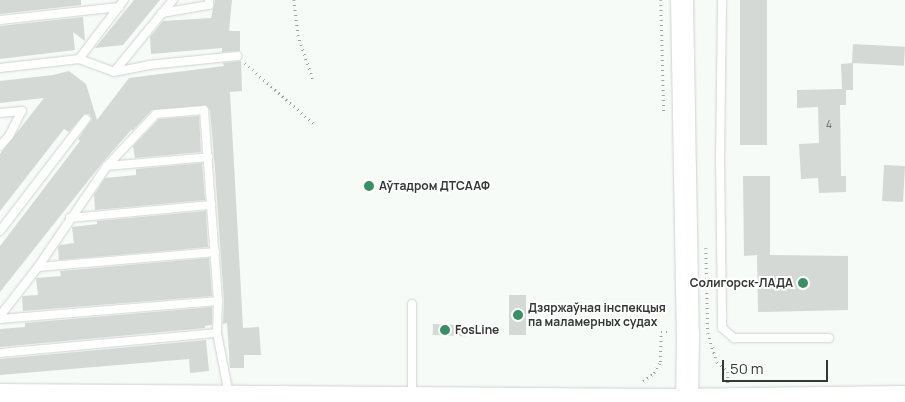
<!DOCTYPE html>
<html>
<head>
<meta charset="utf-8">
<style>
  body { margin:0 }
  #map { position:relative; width:905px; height:402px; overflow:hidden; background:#f6fbf8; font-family:Manrope,sans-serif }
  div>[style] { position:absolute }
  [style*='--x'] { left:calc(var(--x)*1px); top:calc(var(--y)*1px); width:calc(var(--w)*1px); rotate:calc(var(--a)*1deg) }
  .building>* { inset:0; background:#d4d9d5; transform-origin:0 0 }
  .path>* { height:2.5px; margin-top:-1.25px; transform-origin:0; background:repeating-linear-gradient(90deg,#a1a4a2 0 1px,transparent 0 5px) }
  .roads { filter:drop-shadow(0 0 1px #ced3d0) drop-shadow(0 0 1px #ced3d0) }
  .lane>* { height:8px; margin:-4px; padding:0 4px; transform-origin:4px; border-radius:4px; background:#fff }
  .secondary>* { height:22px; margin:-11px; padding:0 11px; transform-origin:11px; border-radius:11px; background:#fff }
  .dots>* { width:14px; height:14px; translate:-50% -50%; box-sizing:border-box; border:2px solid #fff; border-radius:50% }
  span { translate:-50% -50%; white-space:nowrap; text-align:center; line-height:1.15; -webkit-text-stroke:4px #fff; paint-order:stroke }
  .number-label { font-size:10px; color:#5e605e }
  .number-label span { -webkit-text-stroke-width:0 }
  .poi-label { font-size:12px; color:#363837; font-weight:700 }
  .left { translate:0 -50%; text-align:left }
  .right { translate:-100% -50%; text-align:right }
  .scale { position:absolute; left:722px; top:360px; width:106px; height:22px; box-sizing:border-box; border:2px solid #363837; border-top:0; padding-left:6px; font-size:15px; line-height:18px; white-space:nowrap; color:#363837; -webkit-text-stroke:4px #fff; paint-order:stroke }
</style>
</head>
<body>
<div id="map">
  <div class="building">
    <div style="clip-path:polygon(0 0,81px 0,81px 5px,0 14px)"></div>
    <div style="clip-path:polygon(134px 0,160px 0,123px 45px,95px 48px)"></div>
    <div style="clip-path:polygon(215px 0,232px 0,229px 31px,240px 31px,240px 51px,222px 52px,222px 48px,151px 54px,150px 37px,163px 21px,211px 18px)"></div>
    <div style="left:740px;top:0;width:27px;height:145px"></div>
    <div style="clip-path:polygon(83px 17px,85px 41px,73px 32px,75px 50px,0 59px,0 26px)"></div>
    <div style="left:853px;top:44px;width:52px;height:19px;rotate:3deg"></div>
    <div style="clip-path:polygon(241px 61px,242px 91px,230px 92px,243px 328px,259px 327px,261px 355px,244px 355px,244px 368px,230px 368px,227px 323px,223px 324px,224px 301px,214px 156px,210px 110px,206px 105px,152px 110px,132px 131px,132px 129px,103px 162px,0 292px,0 246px,80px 141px,78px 139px,92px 119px,89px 114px,84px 114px,69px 132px,64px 129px,0 211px,0 154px,44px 98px,0 103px,0 81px,53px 75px,69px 71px,86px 84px,97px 120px,129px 78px,224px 66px,223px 63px)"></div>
    <div style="clip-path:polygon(853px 63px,853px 90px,846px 90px,846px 105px,840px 105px,841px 176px,846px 176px,846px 192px,819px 193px,818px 178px,801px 179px,799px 144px,819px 143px,818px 107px,797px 108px,797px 90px,842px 89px,841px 64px)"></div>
    <div style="clip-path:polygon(199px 116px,201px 152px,135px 158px,133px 146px,159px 119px)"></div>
    <div style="clip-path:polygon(202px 163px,205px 200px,95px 210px,94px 195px,105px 178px,136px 175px,136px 169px)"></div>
    <div style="left:884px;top:165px;width:21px;height:36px;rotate:3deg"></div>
    <div style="clip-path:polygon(743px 176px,770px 176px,770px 255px,848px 256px,848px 310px,758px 312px,757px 255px,744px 256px)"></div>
    <div style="clip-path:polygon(206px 211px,208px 247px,59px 260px,58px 248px,60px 245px,74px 243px,72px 227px,97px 224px,97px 221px)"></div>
    <div style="clip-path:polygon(209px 258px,212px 296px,23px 311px,22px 296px,38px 295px,36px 278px,61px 276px,60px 271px)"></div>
    <div style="left:509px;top:295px;width:17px;height:40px"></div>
    <div style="clip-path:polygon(212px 307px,212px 325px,205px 326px,205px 328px,0 347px,0 329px,25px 327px,25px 323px)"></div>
    <div style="left:433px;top:324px;width:33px;height:11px;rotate:2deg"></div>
    <div style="clip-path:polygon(206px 340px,209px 371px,190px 373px,189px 359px,0 375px,0 359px)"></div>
  </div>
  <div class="path">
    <div style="--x:294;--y:0;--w:35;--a:83"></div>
    <div style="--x:298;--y:35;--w:46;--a:71.2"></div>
    <div style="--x:661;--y:0;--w:114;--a:88.5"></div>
    <div style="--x:245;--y:63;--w:94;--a:41.5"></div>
    <div style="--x:706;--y:248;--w:85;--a:88.7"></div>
    <div style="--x:708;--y:333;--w:30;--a:73"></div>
    <div style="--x:717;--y:362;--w:15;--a:42"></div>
    <div style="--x:728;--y:372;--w:11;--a:90"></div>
    <div style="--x:643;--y:381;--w:14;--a:-36"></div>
    <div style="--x:654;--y:373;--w:13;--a:-61"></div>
    <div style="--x:660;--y:362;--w:30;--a:-88"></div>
    <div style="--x:661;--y:332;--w:8;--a:0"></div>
  </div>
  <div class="roads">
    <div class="lane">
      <div style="--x:722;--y:0;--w:155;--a:90.7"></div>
      <div style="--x:720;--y:155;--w:173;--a:89.3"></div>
      <div style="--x:722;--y:328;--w:16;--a:40"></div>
      <div style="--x:734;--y:338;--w:95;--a:0"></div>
      <div style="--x:162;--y:13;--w:48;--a:-9.7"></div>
      <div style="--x:209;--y:5;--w:5;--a:-90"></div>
      <div style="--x:0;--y:20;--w:120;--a:-6.2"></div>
      <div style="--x:79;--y:59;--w:74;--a:-52.7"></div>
      <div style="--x:0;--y:68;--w:80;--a:-6.5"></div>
      <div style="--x:79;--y:59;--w:37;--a:20"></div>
      <div style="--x:114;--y:72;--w:36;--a:-11"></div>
      <div style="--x:149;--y:65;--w:89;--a:-5.8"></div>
      <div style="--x:114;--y:72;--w:93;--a:-50.7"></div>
      <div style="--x:0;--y:113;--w:22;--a:-5"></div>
      <div style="--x:0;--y:146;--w:13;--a:-48"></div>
      <div style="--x:9;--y:136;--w:28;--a:-63"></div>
      <div style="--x:107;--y:166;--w:102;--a:-5"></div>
      <div style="--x:70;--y:218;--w:142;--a:-5.3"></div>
      <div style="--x:0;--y:231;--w:141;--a:-52.5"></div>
      <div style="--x:38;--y:267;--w:178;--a:-4.8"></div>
      <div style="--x:412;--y:304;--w:93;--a:90"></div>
      <div style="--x:0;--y:316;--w:62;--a:-52.2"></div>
      <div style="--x:38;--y:267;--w:122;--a:-55.7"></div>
      <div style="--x:107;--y:166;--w:71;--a:-46.7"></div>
      <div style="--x:156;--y:114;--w:48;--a:-4.8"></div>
      <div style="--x:204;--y:110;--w:192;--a:85.8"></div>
      <div style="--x:218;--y:301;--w:32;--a:92"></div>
      <div style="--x:217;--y:333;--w:63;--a:79"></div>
      <div style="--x:0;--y:319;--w:219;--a:-4.7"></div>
      <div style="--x:0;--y:353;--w:218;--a:-5.3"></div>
    </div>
    <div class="secondary">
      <div style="--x:682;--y:0;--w:333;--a:89"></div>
      <div style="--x:688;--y:333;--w:69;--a:90.8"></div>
      <div style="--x:0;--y:395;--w:669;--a:0.43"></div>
      <div style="--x:669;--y:400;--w:236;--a:-0.7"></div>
    </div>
  </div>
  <div class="dots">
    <div style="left:369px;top:186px;background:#379066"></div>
    <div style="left:803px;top:283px;background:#379066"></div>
    <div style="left:518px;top:315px;background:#379066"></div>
    <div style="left:445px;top:330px;background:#379066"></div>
  </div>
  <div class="number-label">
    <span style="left:829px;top:125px">4</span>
  </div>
  <div class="poi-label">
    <span class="left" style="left:379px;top:186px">Аўтадром ДТСААФ</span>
    <span class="right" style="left:793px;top:283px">Солигорск-ЛАДА</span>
    <span class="left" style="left:528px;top:315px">Дзяржаўная інспекцыя<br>па маламерных судах</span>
    <span class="left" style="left:455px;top:330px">FosLine</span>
  </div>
  <div class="scale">50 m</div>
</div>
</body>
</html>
